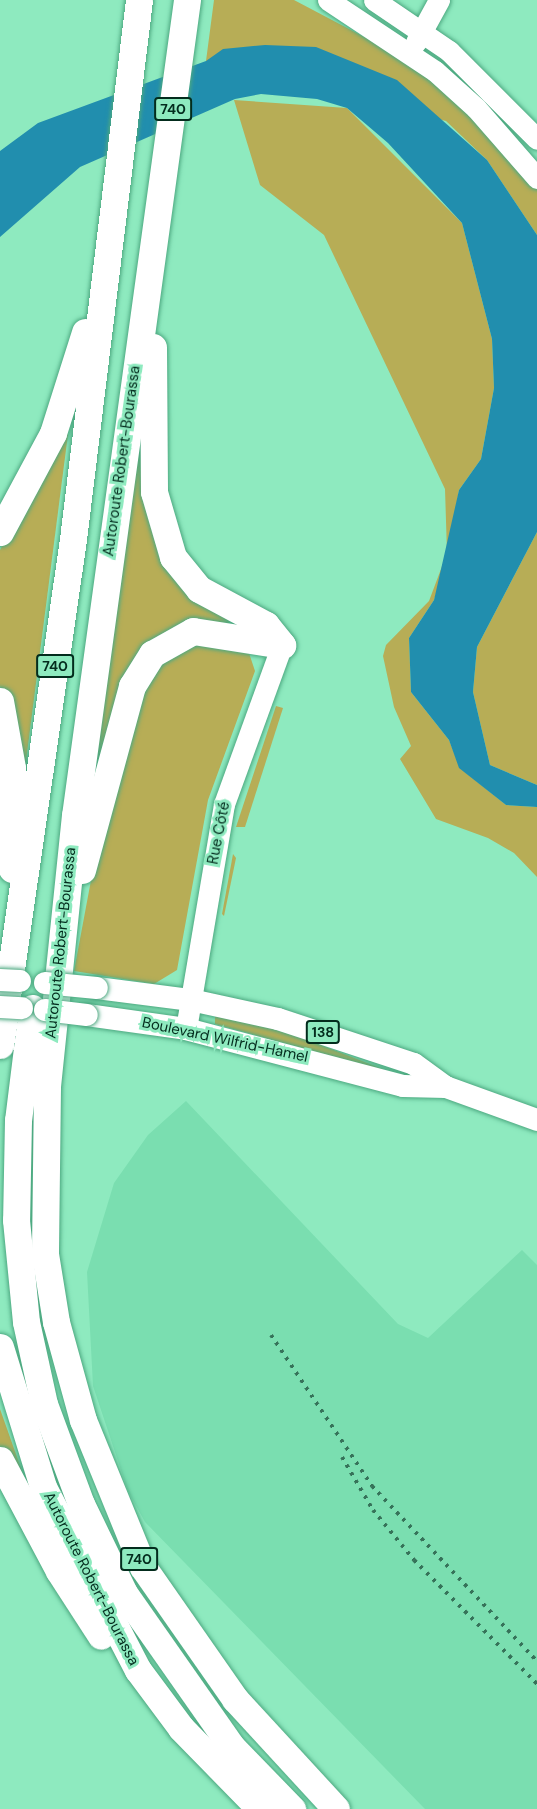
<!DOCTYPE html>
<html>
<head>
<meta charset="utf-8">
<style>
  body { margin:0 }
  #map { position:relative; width:537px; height:1809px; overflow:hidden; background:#8eeabf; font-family:"DM Sans",sans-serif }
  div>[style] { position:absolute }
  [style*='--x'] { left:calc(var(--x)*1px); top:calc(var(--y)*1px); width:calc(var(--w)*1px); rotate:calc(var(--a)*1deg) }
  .built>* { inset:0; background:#7adeb0 }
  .green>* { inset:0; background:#b7ad56 }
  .water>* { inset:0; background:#218eae }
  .roads { filter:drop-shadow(0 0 2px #4ca880) drop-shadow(0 0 2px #4ca880) }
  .secondary>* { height:21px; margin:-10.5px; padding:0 10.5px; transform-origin:10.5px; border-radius:10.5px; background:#fff }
  .primary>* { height:22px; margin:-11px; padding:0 11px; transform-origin:11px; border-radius:11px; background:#fff }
  .highway>* { height:27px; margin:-13.5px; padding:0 13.5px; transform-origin:13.5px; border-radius:13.5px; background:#fff }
  .rail>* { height:4px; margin-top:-2px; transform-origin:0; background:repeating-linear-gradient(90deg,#367259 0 3px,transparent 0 9px) }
  .bridges { filter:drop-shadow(0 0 2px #4ca880) drop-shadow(0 0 2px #4ca880) }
  .primary-bridge>* { height:22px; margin:-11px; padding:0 11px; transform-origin:11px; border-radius:11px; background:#fff }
  span { translate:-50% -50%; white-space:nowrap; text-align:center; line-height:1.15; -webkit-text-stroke:6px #8eeabf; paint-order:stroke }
  .shield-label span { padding:2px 4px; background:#8eeabf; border:2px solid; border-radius:4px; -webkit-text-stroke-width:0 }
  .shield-label { font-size:14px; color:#032c1d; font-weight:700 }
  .street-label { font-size:15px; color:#032c1d }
</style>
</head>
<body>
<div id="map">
  <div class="built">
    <div style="clip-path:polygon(186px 1101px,398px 1324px,428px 1338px,522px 1250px,537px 1265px,537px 1809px,425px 1809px,145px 1522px,128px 1491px,93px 1386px,87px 1272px,114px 1183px,148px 1135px)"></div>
  </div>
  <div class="green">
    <div style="clip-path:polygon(214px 0,294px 0,406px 59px,502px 145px,537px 189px,537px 235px,487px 160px,446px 121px,206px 61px)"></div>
    <div style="clip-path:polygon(234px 100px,347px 108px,462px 223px,492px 339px,494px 388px,481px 459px,459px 490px,448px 555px,434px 600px,409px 638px,411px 692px,449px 740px,460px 768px,506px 805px,537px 807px,537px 877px,514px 853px,488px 838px,436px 819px,400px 759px,411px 746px,394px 707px,383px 656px,386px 645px,429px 601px,447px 553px,445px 489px,324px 235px,260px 185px)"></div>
    <div style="clip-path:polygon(62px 433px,68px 434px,25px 769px,0 686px,0 550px)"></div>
    <div style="clip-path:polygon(138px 451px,145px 451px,149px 502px,231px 618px,228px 625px,175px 630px,100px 774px,92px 773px)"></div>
    <div style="clip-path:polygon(537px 532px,537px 785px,490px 765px,473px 692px,477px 647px)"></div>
    <div style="clip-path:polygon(188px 641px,249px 653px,255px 671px,208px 800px,177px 970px,154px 984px,74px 971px,95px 859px,142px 680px)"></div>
    <div style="clip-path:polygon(276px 706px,283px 708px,245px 827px,236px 827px)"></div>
    <div style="clip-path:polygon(233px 854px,236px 858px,224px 916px,222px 914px)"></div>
    <div style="clip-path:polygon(215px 1016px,277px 1028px,393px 1073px,215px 1024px)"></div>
    <div style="clip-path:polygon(0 1409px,28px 1488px,21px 1491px,0 1446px)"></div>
  </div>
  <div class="water">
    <div style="clip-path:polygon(265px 45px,316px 47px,397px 80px,487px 160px,537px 235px,537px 532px,477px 647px,473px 692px,490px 765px,537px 785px,537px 807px,506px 805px,459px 768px,449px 740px,411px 692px,409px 638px,434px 600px,459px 490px,481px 459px,494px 388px,492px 339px,462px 223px,388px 143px,347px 108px,317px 99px,261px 94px,235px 99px,80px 167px,0 237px,0 151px,38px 123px,206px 61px,223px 49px)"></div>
  </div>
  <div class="roads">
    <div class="secondary">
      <div style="--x:328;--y:0;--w:128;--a:33.6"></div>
      <div style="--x:435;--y:71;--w:55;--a:42.1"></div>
      <div style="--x:476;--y:108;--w:93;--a:48.9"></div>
      <div style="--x:374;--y:0;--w:91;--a:34.2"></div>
      <div style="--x:449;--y:51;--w:124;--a:45"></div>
      <div style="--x:416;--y:42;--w:48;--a:-61.3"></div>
      <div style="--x:186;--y:1029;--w:228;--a:-80.4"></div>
      <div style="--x:224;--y:804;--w:169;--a:-70"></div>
    </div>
    <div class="primary">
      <div style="--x:97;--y:988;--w:95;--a:7.3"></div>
      <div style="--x:191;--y:1000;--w:89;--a:12.3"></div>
      <div style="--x:278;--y:1019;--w:143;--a:18.3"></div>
      <div style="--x:414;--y:1064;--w:39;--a:36"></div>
      <div style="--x:446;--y:1087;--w:97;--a:19.9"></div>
      <div style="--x:87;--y:1015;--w:100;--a:8"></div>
      <div style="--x:186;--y:1029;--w:224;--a:14.7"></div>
      <div style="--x:403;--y:1086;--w:43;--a:1.3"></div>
    </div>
    <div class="highway">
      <div style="--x:187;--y:0;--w:823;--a:97.82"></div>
      <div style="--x:75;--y:815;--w:273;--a:95.9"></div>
      <div style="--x:47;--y:1087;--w:167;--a:90.7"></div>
      <div style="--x:45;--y:1254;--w:69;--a:80.8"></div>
      <div style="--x:56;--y:1322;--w:102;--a:74.6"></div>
      <div style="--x:83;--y:1420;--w:159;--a:67.8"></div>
      <div style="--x:143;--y:1567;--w:161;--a:55.1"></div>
      <div style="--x:235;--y:1699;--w:149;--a:47.4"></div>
      <div style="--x:153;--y:347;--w:145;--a:89.6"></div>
      <div style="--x:154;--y:492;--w:68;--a:73.7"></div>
      <div style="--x:173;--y:557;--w:41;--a:50.9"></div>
      <div style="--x:199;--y:589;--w:76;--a:28.2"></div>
      <div style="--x:266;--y:625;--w:26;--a:51"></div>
      <div style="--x:0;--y:532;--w:112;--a:-61.8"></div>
      <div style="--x:53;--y:433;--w:106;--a:-72.4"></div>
      <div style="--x:0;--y:701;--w:68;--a:79.8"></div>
      <div style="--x:12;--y:768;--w:101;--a:90"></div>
      <div style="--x:82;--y:870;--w:191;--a:-74.8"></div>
      <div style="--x:132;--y:686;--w:38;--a:-58"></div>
      <div style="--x:152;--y:654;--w:47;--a:-29.3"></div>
      <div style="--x:193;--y:631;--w:90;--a:8.9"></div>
      <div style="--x:32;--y:1008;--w:113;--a:97.1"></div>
      <div style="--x:18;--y:1120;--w:100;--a:91.1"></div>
      <div style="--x:16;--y:1220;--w:102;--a:84.4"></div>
      <div style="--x:26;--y:1322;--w:84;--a:77.6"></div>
      <div style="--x:44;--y:1404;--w:107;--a:69.7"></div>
      <div style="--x:81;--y:1504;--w:99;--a:64.2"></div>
      <div style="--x:124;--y:1593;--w:187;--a:55"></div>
      <div style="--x:231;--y:1746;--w:88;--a:45.9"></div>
      <div style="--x:0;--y:1045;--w:511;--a:-81.79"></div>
      <div style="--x:73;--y:539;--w:543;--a:-83.02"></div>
      <div style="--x:0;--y:1347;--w:146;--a:72.9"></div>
      <div style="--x:43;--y:1487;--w:206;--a:62.6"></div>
      <div style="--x:138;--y:1670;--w:72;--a:53.4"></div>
      <div style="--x:181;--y:1728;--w:113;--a:45.7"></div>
      <div style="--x:0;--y:1460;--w:126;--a:62"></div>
      <div style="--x:59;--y:1571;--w:77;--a:57.1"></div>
    </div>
  </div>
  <div class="rail">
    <div style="--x:271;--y:1335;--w:182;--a:56.2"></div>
    <div style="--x:372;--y:1486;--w:241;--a:46.7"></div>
    <div style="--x:342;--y:1457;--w:61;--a:59.7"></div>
    <div style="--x:373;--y:1510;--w:65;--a:50.6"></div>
    <div style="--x:414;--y:1560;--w:175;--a:45.2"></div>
  </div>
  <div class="bridges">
    <div class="primary-bridge">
      <div style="--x:0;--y:980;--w:20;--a:3"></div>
      <div style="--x:45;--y:983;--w:52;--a:5.5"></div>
      <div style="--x:0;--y:1007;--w:22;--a:3"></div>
      <div style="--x:45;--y:1010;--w:42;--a:6.8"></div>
    </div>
  </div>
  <div class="shield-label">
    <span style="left:173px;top:109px">740</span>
    <span style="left:55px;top:666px">740</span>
    <span style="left:323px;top:1032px">138</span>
    <span style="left:139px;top:1559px">740</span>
  </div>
  <div class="street-label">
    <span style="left:122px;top:461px;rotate:-82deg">Autoroute Robert-Bourassa</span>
    <span style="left:219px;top:833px;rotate:-79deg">Rue Côté</span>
    <span style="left:61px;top:943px;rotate:-84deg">Autoroute Robert-Bourassa</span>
    <span style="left:225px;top:1040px;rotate:12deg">Boulevard Wilfrid-Hamel</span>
    <span style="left:91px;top:1579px;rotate:63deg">Autoroute Robert-Bourassa</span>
  </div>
</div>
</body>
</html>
